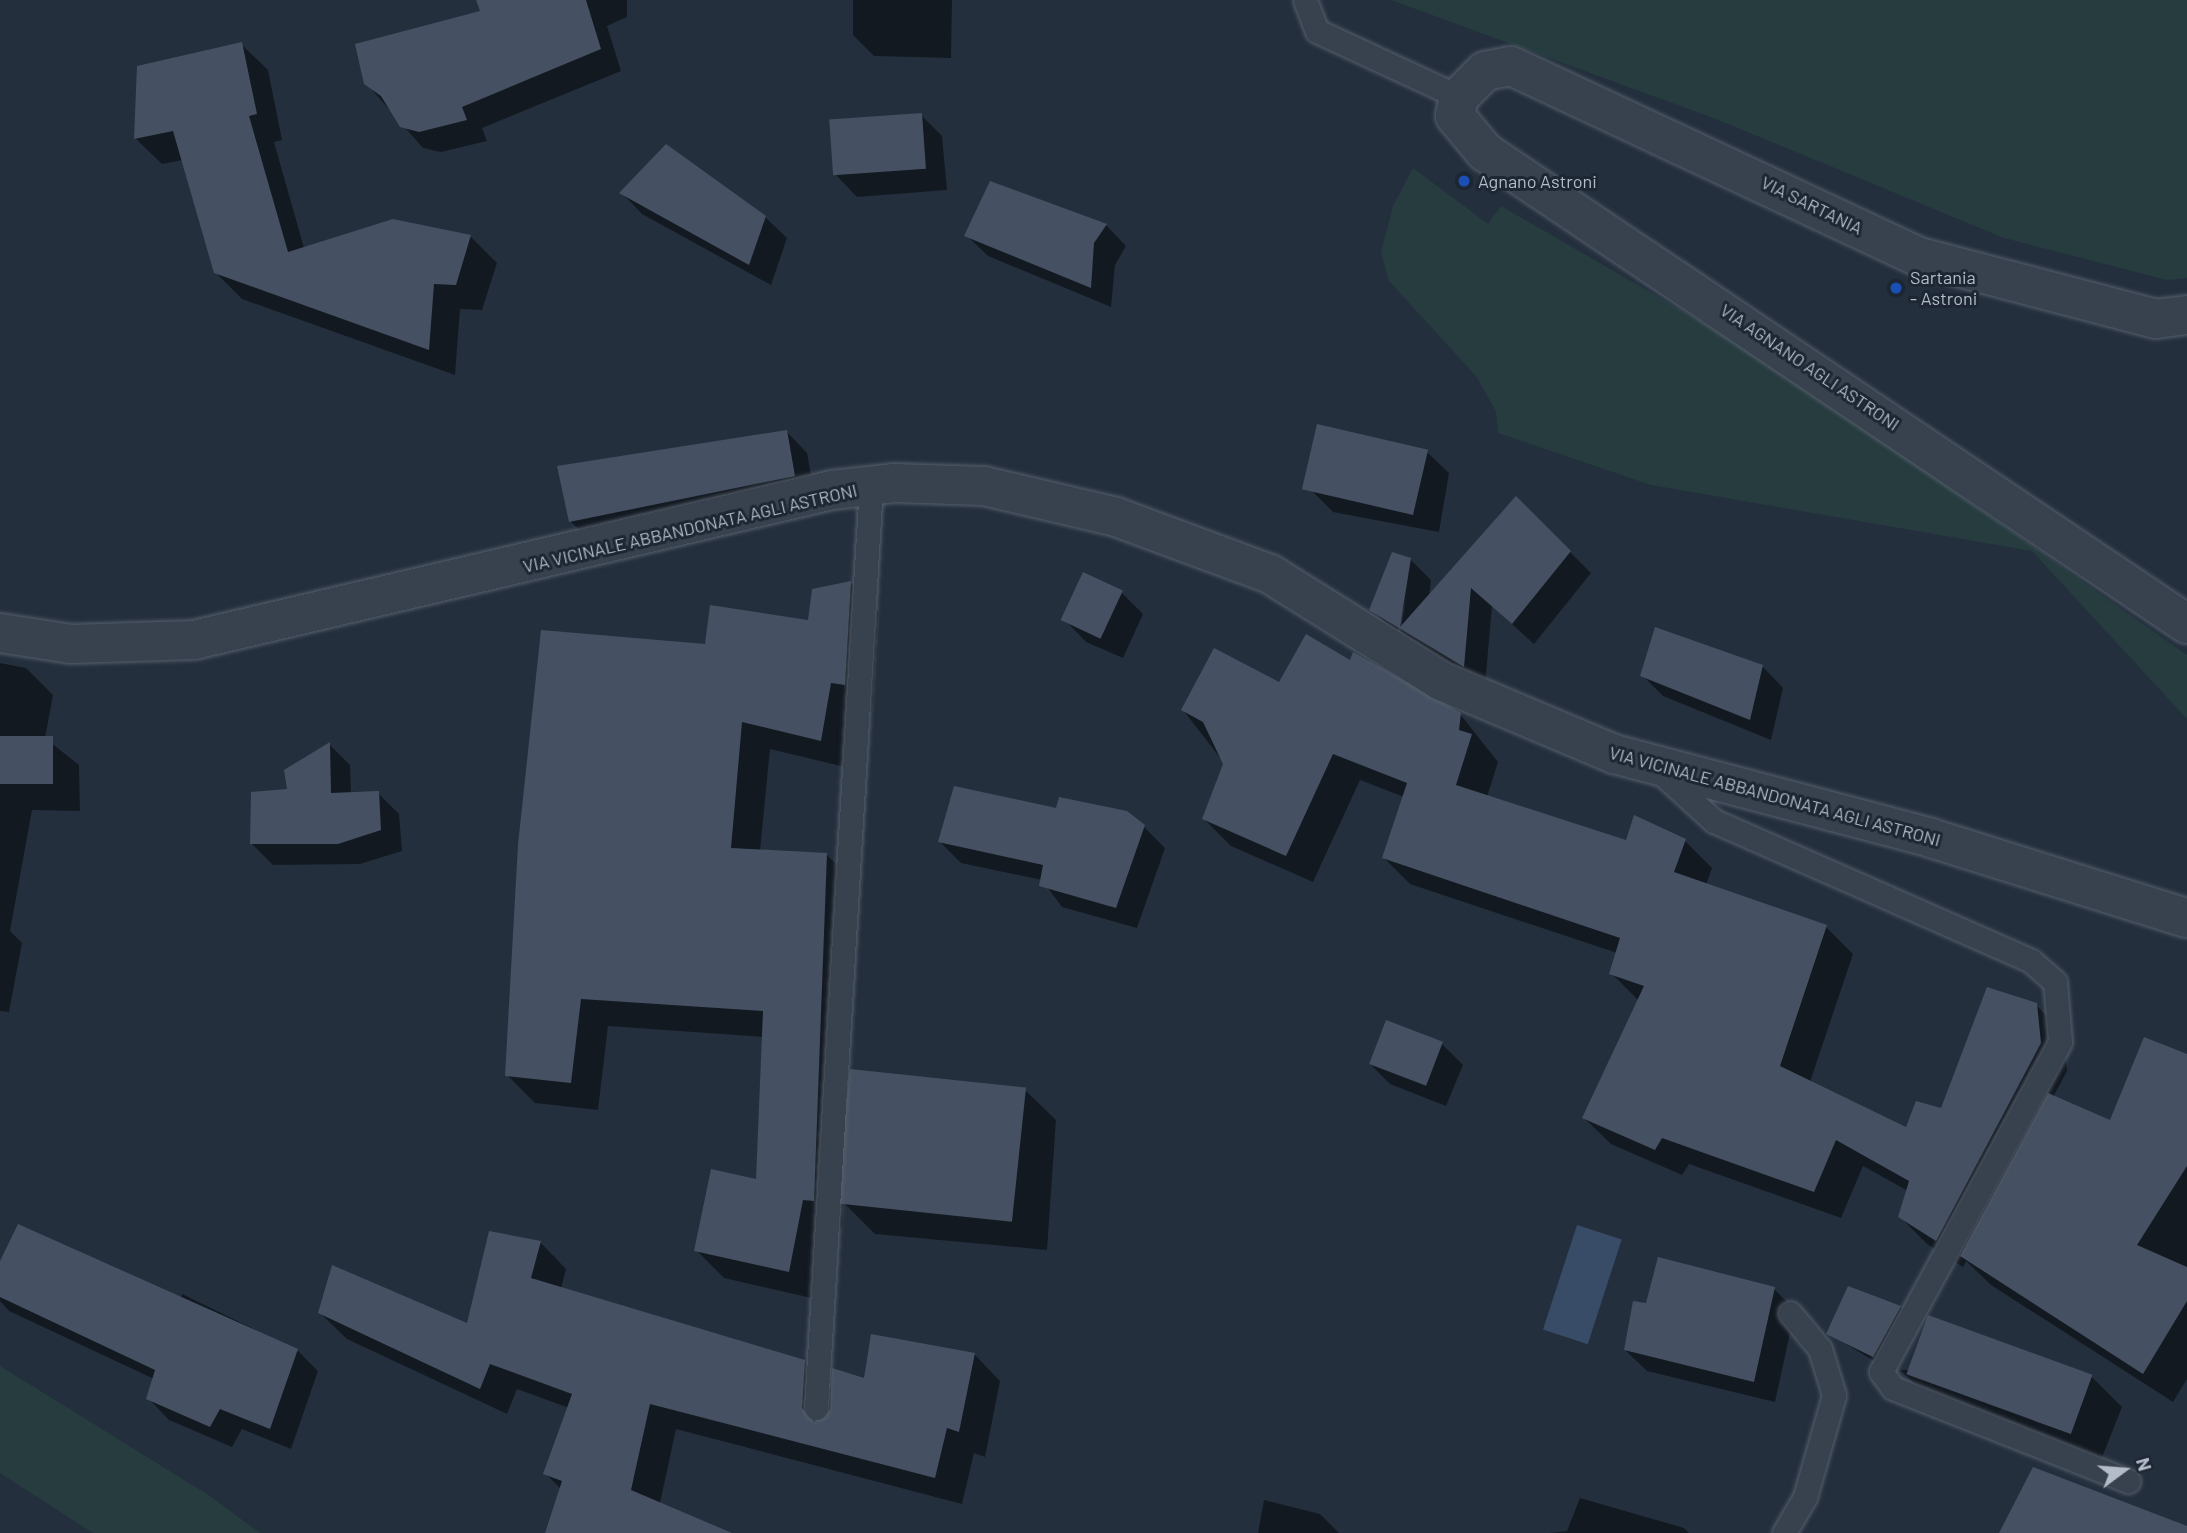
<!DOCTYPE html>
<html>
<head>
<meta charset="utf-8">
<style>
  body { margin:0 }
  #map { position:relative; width:2187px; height:1533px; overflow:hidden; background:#242f3e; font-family:Barlow,sans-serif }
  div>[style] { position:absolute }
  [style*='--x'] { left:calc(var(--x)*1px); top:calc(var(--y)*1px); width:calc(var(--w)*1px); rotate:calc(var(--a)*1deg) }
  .green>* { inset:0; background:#263c3f }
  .water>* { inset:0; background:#394c67; transform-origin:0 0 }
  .shadow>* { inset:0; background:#0007 }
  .building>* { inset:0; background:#455162; transform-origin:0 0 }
  .roads { filter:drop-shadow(0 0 2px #565f6c) drop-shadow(0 0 2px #565f6c) }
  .lane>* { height:23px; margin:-11.5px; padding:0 11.5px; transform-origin:11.5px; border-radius:11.5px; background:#38414e }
  .street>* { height:38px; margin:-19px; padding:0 19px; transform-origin:19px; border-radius:19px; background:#38414e }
  .dots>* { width:19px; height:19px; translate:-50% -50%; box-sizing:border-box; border:4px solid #1d2633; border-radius:50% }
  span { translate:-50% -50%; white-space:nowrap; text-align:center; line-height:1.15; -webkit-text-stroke:6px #1d2633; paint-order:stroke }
  .poi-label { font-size:18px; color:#b4bcc9 }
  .left { translate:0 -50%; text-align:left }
  .street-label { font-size:18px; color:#b4bcc9 }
  .north { position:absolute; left:2089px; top:1435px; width:70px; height:70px; -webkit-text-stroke:5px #1d2633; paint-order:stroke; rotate:74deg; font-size:19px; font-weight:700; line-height:28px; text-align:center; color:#b4bcc9 }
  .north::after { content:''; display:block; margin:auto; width:24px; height:32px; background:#b4bcc9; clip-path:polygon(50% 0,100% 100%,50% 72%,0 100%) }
</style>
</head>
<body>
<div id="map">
  <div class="green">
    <div style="clip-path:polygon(1391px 0,2187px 0,2187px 278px,2167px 280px,2004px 238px,1716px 119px)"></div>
    <div style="clip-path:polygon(1413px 168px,1488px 224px,1501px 206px,1768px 360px,2187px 655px,2187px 719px,2032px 551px,1651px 485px,1498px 433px,1496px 411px,1476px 376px,1389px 281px,1381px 252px,1393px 206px)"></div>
    <div style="clip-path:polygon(0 1366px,210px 1496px,260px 1533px,93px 1533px,0 1473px)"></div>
  </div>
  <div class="water">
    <div style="left:1577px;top:1225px;width:47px;height:110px;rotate:18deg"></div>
  </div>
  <div class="shadow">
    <div style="clip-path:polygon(484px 0,627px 0,627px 17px,607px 26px,621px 71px,482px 128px,487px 141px,441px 152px,423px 148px,366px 83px,483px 12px)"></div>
    <div style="clip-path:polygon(853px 0,952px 0,951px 58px,874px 56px,853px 35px)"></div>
    <div style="clip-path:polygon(241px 44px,268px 70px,282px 140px,274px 142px,304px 248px,394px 221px,471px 237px,497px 263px,482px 310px,460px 309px,455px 375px,242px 299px,215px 272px,183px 160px,162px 164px,135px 138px)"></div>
    <div style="clip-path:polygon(921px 115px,942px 136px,947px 190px,857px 197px,836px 175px)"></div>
    <div style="clip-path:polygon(622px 193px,765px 217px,787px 238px,771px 285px,642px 214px)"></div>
    <div style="clip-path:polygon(1106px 225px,1126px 246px,1115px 265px,1111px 307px,988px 256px,966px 235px)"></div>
    <div style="clip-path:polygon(786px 431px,807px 453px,815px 497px,592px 542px,570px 521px)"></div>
    <div style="clip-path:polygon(1427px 452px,1449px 473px,1439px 532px,1333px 512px,1312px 491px)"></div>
    <div style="clip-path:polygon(1516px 498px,1591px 573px,1534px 644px,1492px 606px,1485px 686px,1400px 635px,1406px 598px,1397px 634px,1372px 610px,1410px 559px,1431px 580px,1429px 597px)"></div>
    <div style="clip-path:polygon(1084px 575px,1122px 593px,1143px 614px,1123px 658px,1086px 642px,1065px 620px)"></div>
    <div style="clip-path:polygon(851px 583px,878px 611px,872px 712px,858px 710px,849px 768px,770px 749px,760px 851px,827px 855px,855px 883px,846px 1119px,1025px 1090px,1056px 1120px,1047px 1250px,875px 1234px,843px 1202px,842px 1229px,831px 1228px,816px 1299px,724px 1278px,696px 1250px,757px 1181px,764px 1037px,608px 1026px,598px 1110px,535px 1103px,507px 1075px,707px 646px,810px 622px)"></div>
    <div style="clip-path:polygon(0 663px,26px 668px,53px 695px,45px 738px,79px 765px,80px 811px,32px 810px,10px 931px,22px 943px,9px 1012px,0 1011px)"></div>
    <div style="clip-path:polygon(1351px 663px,1460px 714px,1498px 762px,1487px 797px,1627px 843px,1635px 817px,1685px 841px,1712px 868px,1706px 885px,1826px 927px,1853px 954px,1810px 1082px,1907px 1130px,1943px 1110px,2036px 1005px,2063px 1032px,2067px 1071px,2053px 1097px,2110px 1123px,2187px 1055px,2187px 1379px,2173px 1402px,1991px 1285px,1966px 1261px,1963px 1267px,1927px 1244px,1900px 1217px,1908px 1191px,1863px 1166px,1841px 1218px,1689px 1164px,1682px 1175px,1611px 1144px,1584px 1118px,1639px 1001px,1611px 973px,1617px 953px,1410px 884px,1384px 858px,1404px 797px,1360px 780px,1313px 882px,1231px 846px,1204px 819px,1225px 764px,1183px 710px)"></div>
    <div style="clip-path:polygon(1762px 666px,1783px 688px,1771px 740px,1663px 696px,1642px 675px)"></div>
    <div style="clip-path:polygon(330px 745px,350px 765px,351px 794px,378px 793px,399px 814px,402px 851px,360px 864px,273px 865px,252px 844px)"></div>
    <div style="clip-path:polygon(1058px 810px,1144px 827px,1165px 848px,1137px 928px,1062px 907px,1042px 880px,961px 863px,940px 842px)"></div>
    <div style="clip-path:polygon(1442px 1044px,1463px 1065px,1446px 1106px,1390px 1084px,1369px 1063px)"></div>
    <div style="clip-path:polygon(540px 1242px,566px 1269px,561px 1289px,804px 1362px,833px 1391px,974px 1354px,1000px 1381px,985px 1457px,974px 1453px,962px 1504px,676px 1429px,660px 1503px,698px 1533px,546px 1533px,561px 1489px,545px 1473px,569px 1408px,517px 1389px,507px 1414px,347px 1339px,320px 1313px,468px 1326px)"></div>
    <div style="clip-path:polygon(0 1265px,180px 1300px,182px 1294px,297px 1350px,318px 1371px,291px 1449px,242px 1429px,232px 1447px,169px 1420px,148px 1398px,154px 1379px,9px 1311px,0 1301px)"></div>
    <div style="clip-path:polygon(1774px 1289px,1795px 1310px,1775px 1402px,1647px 1371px,1625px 1350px,1648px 1305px)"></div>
    <div style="clip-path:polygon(1900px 1307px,1910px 1317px,1884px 1367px,1828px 1333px)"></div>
    <div style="clip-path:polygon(1900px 1370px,2091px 1376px,2122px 1407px,2099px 1465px,1931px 1400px)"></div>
    <div style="clip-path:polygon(1580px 1498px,1684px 1528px,1689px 1533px,1550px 1533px,1567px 1531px)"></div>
    <div style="clip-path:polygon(1264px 1500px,1320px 1514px,1339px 1533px,1258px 1533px)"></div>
  </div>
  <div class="building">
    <div style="clip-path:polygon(476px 0,586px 0,601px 49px,462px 107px,467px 120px,419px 132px,400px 127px,381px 96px,364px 84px,355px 44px,480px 11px)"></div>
    <div style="clip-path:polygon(242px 42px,257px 114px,249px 116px,288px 252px,393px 219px,471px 235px,456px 285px,434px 284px,429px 350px,214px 273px,173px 131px,134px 139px,137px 66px)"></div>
    <div style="left:922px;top:113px;width:56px;height:93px;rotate:86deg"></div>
    <div style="clip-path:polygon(666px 144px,766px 216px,749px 265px,619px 193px)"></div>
    <div style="clip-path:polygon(990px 181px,1107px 224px,1094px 243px,1091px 288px,964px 236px)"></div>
    <div style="left:1317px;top:424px;width:114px;height:67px;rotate:13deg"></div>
    <div style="clip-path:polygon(787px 430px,795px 476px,569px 522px,557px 466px)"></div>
    <div style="clip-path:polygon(1516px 496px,1571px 551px,1512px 624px,1471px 588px,1464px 667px,1369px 610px,1392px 552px,1411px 558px,1400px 627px)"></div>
    <div style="left:1083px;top:572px;width:44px;height:53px;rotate:25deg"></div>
    <div style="clip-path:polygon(851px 581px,845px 685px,831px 683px,821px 741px,742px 722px,731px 848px,827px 853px,814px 1201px,803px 1200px,789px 1272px,694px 1251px,711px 1169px,756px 1179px,763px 1011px,581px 999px,571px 1083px,505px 1076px,518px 845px,541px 630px,705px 644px,710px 605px,808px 620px,812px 589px)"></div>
    <div style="clip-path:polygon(1655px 627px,1763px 665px,1750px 720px,1640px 676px)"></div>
    <div style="clip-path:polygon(1306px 634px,1350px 660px,1353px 652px,1461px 713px,1459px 730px,1472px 734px,1456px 785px,1626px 840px,1634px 815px,1686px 839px,1674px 872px,1827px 925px,1780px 1066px,1906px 1127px,1916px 1101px,1941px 1108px,1987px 987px,2037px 1003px,2041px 1043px,1936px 1241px,1898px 1217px,1909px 1181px,1836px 1140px,1814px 1192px,1662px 1138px,1655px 1150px,1582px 1118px,1644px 986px,1609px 974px,1620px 938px,1382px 858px,1407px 783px,1333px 754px,1286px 856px,1202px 819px,1223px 764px,1203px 722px,1181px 710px,1214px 648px,1279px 682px)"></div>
    <div style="left:53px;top:736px;width:48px;height:53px;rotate:90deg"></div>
    <div style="clip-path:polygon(330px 742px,331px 793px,379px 791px,381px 830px,338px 844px,250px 844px,251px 792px,287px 789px,284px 770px)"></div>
    <div style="clip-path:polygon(954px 786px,1056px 808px,1059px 797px,1127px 811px,1145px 825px,1116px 908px,1039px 886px,1043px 865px,938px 842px)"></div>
    <div style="left:1386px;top:1020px;width:61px;height:47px;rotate:21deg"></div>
    <div style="clip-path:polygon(2144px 1037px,2187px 1054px,2187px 1166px,2137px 1245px,2187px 1267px,2187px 1301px,2143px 1374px,1960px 1256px,2048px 1093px,2110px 1120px)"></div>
    <div style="left:850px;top:1069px;width:177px;height:135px;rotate:6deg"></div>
    <div style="clip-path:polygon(18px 1224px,298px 1349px,270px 1429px,220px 1409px,210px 1427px,146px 1399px,155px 1370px,0 1297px,0 1261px)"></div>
    <div style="clip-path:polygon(489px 1231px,541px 1241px,531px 1278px,805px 1360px,802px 1408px,814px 1422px,830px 1410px,832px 1368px,864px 1378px,871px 1334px,975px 1353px,959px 1432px,947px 1428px,935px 1478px,650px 1404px,631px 1490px,732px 1533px,545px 1533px,562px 1481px,543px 1474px,572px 1394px,490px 1364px,480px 1389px,318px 1313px,332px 1265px,467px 1323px)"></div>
    <div style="clip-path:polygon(1658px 1257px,1775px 1287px,1754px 1382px,1624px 1350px,1633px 1301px,1646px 1303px)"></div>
    <div style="clip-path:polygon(1848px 1286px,1901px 1306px,1873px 1357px,1826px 1334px)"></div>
    <div style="left:1928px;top:1315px;width:175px;height:63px;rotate:20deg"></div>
    <div style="clip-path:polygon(2033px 1467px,2187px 1526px,2187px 1533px,1999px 1533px)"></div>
  </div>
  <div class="roads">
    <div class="lane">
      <div style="--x:1305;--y:0;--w:33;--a:69"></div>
      <div style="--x:1317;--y:31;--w:157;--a:24.9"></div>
      <div style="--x:1659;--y:771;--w:74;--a:42.3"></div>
      <div style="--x:1714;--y:821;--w:347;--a:23.8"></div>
      <div style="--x:2031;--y:961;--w:32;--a:41"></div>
      <div style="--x:2055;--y:982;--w:60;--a:85.2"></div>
      <div style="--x:2060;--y:1042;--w:375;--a:118.5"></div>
      <div style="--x:1881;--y:1372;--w:20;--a:53"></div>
      <div style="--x:1893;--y:1388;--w:253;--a:21.6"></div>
      <div style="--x:816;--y:1408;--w:924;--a:-86.59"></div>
      <div style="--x:1784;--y:1533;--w:42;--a:-59.7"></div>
      <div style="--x:1805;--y:1497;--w:106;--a:-74.1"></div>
      <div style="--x:1834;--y:1395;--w:48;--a:-106.9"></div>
      <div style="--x:1820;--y:1349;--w:47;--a:-129.8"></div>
    </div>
    <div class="street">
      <div style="--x:2187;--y:315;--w:31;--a:173"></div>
      <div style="--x:2156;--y:319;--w:245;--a:-165.3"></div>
      <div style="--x:1919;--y:257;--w:450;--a:-154.9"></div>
      <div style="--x:1511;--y:66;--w:26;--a:169"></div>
      <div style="--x:1485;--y:71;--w:37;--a:135"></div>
      <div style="--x:1459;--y:97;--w:19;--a:102"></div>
      <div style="--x:1455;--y:116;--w:47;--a:50.2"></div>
      <div style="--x:1485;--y:152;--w:846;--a:33.92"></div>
      <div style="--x:0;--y:633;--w:72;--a:8.8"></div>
      <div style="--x:71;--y:644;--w:123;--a:-1.9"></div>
      <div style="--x:194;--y:640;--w:655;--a:-13.23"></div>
      <div style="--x:832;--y:490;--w:62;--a:-6.4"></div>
      <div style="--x:894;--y:483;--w:90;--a:1.9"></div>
      <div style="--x:984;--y:486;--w:136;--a:13.2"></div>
      <div style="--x:1116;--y:517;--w:164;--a:20.3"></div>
      <div style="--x:1270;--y:574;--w:202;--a:32"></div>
      <div style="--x:1441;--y:681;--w:188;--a:22.9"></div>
      <div style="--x:1614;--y:754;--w:328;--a:14.8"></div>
      <div style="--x:1931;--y:838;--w:268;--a:17.4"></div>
    </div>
  </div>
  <div class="dots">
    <div style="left:1464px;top:181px;background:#1a4fb4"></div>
    <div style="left:1896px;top:288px;background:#1a4fb4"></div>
  </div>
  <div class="poi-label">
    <span class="left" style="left:1478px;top:181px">Agnano Astroni</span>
    <span class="left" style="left:1910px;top:288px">Sartania<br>- Astroni</span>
  </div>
  <div class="street-label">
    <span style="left:1812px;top:205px;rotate:26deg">VIA SARTANIA</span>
    <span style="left:1810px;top:367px;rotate:34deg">VIA AGNANO AGLI ASTRONI</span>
    <span style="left:690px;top:528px;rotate:-13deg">VIA VICINALE ABBANDONATA AGLI ASTRONI</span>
    <span style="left:1775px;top:796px;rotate:15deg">VIA VICINALE ABBANDONATA AGLI ASTRONI</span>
  </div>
  <div class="north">N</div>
</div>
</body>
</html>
